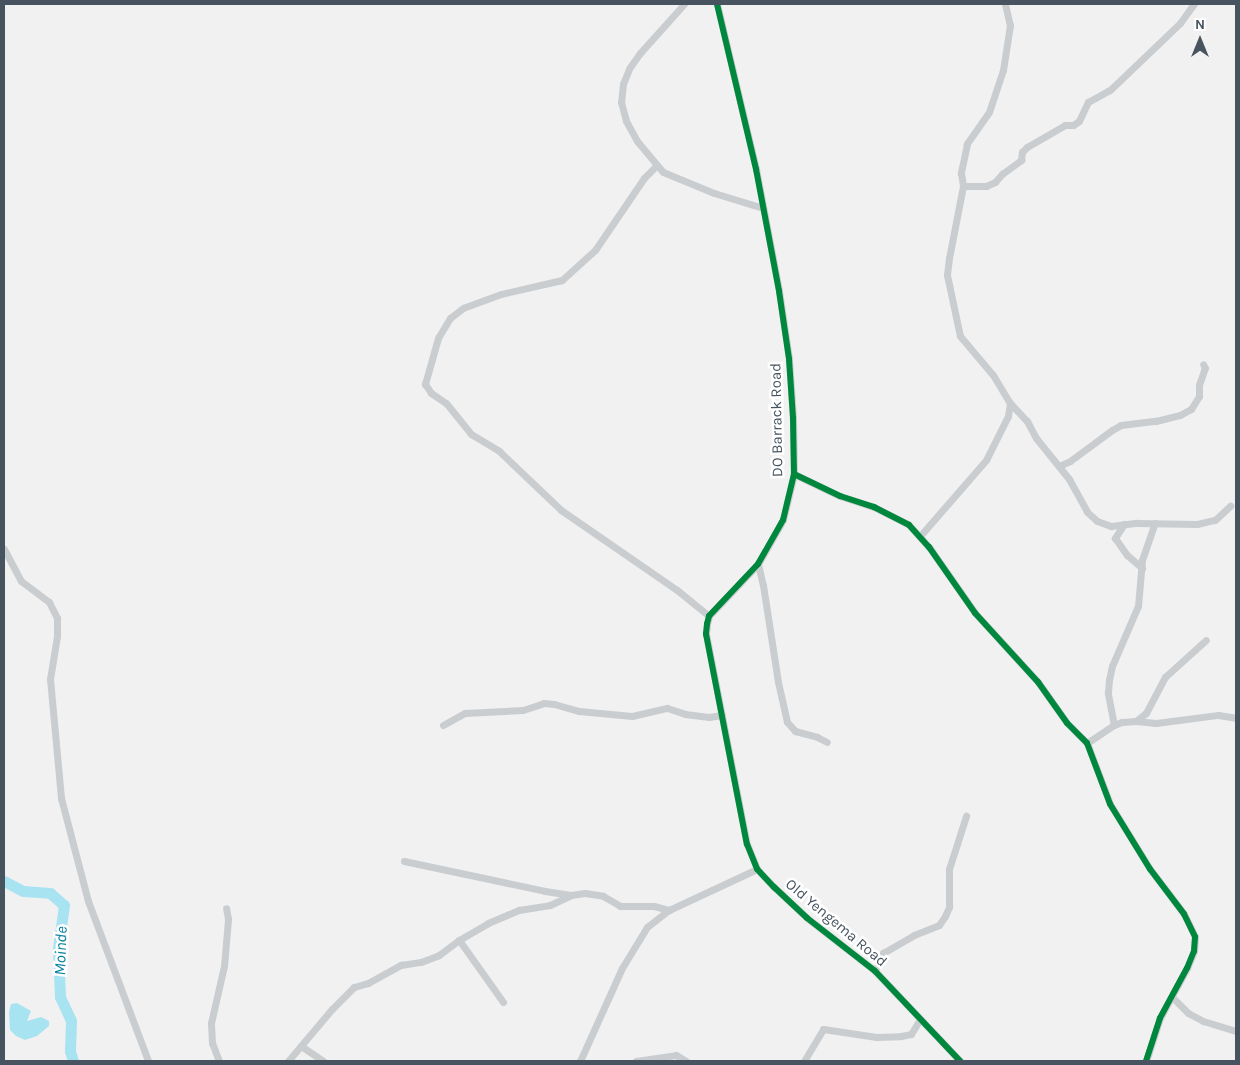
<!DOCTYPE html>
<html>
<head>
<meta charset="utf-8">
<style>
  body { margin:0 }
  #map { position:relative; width:1240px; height:1065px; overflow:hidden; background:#f2f1f1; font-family:Karla,sans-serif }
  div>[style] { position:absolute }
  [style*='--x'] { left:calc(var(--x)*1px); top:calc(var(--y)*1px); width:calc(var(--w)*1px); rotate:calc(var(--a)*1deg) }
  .water>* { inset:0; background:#a8e3f2 }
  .river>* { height:11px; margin:-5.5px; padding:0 5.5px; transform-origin:5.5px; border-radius:5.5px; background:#a8e3f2 }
  .minor>* { height:7px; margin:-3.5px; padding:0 3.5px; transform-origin:3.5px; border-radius:3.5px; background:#cacdd0 }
  .cycleway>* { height:6px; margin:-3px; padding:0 3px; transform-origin:3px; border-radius:3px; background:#00873e }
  span { translate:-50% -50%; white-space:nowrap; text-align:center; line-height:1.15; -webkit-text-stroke:5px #fff; paint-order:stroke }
  .street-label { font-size:15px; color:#47545f }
  .water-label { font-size:16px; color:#05809d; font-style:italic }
  .frame { position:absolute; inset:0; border:5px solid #47545f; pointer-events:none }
  .north { position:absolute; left:1175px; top:15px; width:50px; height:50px; -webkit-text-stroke:4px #fff; paint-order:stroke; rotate:0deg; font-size:14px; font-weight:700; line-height:20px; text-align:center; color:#47545f }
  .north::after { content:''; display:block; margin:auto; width:18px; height:22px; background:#47545f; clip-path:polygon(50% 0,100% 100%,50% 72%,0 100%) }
</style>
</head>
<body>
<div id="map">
  <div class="water">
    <div style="clip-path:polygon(17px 1003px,31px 1011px,27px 1021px,41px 1017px,49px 1021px,49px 1026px,37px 1036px,25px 1040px,16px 1036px,10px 1030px,9px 1012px,11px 1004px)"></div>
  </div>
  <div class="river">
    <div style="--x:4;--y:881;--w:21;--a:28"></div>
    <div style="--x:23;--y:891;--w:27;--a:4"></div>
    <div style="--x:50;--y:893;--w:18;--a:41"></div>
    <div style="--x:64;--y:905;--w:44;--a:97.8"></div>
    <div style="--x:58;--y:949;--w:48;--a:87.6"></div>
    <div style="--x:60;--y:997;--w:26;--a:65"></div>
    <div style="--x:71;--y:1021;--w:30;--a:92"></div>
    <div style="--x:70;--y:1051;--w:10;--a:73"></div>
  </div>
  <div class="minor">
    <div style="--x:684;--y:4;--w:66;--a:131.9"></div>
    <div style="--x:640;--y:53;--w:19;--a:125"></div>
    <div style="--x:629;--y:69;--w:16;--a:112"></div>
    <div style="--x:623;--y:84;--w:18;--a:96"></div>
    <div style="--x:621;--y:102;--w:20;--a:75"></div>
    <div style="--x:626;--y:121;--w:23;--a:61"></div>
    <div style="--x:637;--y:141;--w:40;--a:50"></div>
    <div style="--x:663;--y:172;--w:55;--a:22.4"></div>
    <div style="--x:714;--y:193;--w:51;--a:17"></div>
    <div style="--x:717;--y:4;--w:170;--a:76.7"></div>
    <div style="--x:756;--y:169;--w:124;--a:79.3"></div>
    <div style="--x:779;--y:291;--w:69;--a:81.6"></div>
    <div style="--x:789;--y:359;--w:59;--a:86.1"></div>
    <div style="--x:793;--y:418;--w:56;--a:89"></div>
    <div style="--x:794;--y:474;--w:47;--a:103.4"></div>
    <div style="--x:783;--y:520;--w:51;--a:119.6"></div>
    <div style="--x:758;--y:564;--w:71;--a:133.3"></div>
    <div style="--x:709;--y:616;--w:8;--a:104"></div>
    <div style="--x:707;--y:624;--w:10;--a:96"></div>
    <div style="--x:706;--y:634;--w:214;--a:79"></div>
    <div style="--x:747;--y:844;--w:27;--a:68"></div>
    <div style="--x:757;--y:869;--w:25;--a:47"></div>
    <div style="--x:774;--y:887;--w:45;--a:43.2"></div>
    <div style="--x:807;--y:918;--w:86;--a:37.9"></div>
    <div style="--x:875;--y:971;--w:124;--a:46.6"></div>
    <div style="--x:1005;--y:4;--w:22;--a:77"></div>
    <div style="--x:1010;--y:25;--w:46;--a:98.8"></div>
    <div style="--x:1003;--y:70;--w:44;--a:108.4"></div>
    <div style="--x:989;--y:112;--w:39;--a:125"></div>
    <div style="--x:967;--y:144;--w:30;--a:102"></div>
    <div style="--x:961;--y:173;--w:13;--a:81"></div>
    <div style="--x:963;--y:186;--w:73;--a:101"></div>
    <div style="--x:949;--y:258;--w:17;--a:97"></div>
    <div style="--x:947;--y:275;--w:62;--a:78"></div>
    <div style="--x:960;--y:336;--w:51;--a:49.8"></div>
    <div style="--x:993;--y:375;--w:33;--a:59"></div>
    <div style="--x:1010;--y:403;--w:25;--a:47"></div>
    <div style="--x:1027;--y:421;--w:19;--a:62"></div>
    <div style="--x:1036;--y:438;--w:53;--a:51.2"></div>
    <div style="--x:1069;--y:479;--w:38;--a:61"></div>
    <div style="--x:1087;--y:512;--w:13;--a:42"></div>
    <div style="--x:1097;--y:521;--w:15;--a:20"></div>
    <div style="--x:1111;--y:526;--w:26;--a:-7"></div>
    <div style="--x:1137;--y:523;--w:60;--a:1"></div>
    <div style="--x:1197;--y:524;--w:18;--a:-13"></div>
    <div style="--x:1215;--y:520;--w:21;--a:-43"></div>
    <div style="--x:656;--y:166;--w:17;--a:135"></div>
    <div style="--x:644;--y:178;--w:87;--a:124.2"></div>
    <div style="--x:595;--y:250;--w:45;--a:137.7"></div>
    <div style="--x:562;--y:280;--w:63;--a:167.1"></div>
    <div style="--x:501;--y:294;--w:40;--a:159.8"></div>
    <div style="--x:463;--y:308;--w:16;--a:142"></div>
    <div style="--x:450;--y:318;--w:23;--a:121"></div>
    <div style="--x:438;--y:338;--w:48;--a:105.8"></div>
    <div style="--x:425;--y:384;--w:11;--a:56"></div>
    <div style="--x:431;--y:393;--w:18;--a:34"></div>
    <div style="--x:446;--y:403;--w:40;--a:51"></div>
    <div style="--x:471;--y:434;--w:33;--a:31"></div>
    <div style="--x:499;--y:451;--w:86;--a:43.6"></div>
    <div style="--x:561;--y:510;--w:141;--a:34.6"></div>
    <div style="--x:677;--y:590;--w:41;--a:39.1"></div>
    <div style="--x:963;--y:186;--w:23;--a:0"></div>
    <div style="--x:986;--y:186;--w:10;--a:-24"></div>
    <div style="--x:995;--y:182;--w:11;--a:-49"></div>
    <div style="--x:1002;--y:174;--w:24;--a:-36"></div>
    <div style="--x:1021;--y:160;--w:8;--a:-83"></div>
    <div style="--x:1022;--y:152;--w:7;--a:-45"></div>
    <div style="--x:1027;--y:147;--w:44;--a:-30.1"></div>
    <div style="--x:1065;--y:125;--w:8;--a:0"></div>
    <div style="--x:1073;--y:125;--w:7;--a:-34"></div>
    <div style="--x:1079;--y:121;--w:21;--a:-65"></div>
    <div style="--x:1088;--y:102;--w:25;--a:-29"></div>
    <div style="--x:1110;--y:90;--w:97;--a:-43.7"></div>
    <div style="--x:1180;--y:23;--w:24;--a:-54"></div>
    <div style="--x:1059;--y:466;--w:12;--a:-24"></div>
    <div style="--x:1070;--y:461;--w:52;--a:-36.4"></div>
    <div style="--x:1112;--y:430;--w:10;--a:-29"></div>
    <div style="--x:1121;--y:425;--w:35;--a:-7"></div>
    <div style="--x:1156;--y:421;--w:25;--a:-14"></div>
    <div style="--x:1180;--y:415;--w:13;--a:-29"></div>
    <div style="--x:1191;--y:409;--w:15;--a:-58"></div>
    <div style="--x:1199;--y:396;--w:11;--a:-90"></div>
    <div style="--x:1199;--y:385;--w:18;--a:-71"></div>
    <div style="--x:1205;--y:368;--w:4;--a:-117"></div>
    <div style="--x:794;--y:474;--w:51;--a:25.6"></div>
    <div style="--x:840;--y:496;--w:36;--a:18"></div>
    <div style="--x:874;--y:507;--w:39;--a:27"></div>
    <div style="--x:909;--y:525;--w:30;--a:48"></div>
    <div style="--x:929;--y:547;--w:80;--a:55.1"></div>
    <div style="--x:975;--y:613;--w:93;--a:47.6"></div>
    <div style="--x:1038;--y:682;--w:50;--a:54.7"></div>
    <div style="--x:1067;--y:723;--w:28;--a:45"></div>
    <div style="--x:1087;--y:743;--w:65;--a:69.3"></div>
    <div style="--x:1110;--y:804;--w:76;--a:58.4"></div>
    <div style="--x:1150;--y:869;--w:56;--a:52.9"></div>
    <div style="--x:1184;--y:914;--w:25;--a:64"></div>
    <div style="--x:1195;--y:937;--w:14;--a:94"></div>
    <div style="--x:1194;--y:951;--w:18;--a:112"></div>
    <div style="--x:1187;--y:968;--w:57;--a:118.4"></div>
    <div style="--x:1160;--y:1018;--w:45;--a:108"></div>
    <div style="--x:1124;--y:524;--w:17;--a:123"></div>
    <div style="--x:1115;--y:538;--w:21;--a:55"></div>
    <div style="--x:1127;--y:555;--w:20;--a:41"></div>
    <div style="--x:920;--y:536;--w:101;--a:-49"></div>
    <div style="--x:986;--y:460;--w:49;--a:-63.4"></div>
    <div style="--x:1008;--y:416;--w:13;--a:-81"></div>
    <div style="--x:4;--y:549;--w:36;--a:62"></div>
    <div style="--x:21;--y:581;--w:35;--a:37"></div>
    <div style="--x:49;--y:602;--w:18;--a:63"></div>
    <div style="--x:57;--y:618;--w:18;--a:90"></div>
    <div style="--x:57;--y:636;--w:44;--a:99.2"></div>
    <div style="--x:50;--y:679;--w:120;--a:84.7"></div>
    <div style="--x:61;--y:798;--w:106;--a:75.3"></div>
    <div style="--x:88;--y:901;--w:171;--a:69.4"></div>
    <div style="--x:758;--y:564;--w:22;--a:77"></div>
    <div style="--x:763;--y:585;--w:98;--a:81.2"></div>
    <div style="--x:778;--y:682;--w:41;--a:77.3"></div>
    <div style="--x:787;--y:722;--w:12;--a:48"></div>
    <div style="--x:795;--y:731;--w:23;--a:15"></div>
    <div style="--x:817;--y:737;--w:11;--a:27"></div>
    <div style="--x:1136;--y:721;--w:20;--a:6"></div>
    <div style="--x:1156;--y:723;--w:63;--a:-7.4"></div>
    <div style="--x:1218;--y:715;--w:18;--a:9"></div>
    <div style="--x:443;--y:725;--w:25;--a:-29"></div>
    <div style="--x:465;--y:713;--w:58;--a:-3"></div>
    <div style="--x:523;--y:710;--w:22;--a:-18"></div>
    <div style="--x:544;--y:703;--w:10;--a:6"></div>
    <div style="--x:554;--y:704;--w:26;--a:16"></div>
    <div style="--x:579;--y:711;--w:53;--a:5.4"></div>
    <div style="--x:632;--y:716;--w:36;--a:-13"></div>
    <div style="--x:667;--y:708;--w:19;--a:18"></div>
    <div style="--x:685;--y:714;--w:24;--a:7"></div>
    <div style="--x:709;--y:717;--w:13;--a:-9"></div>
    <div style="--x:1114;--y:725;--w:33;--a:-101"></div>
    <div style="--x:1108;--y:693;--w:13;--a:-86"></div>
    <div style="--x:1109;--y:680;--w:14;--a:-78"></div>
    <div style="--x:1112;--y:666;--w:65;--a:-66.6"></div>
    <div style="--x:1138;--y:606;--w:46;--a:-85"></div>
    <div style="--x:1142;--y:560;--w:39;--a:-71"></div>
    <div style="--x:1087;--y:743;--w:32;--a:-34"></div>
    <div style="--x:1114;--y:725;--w:9;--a:-21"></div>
    <div style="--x:1122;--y:722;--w:14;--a:-4"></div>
    <div style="--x:1136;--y:721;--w:13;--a:-39"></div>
    <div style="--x:1146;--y:713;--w:41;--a:-62.2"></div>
    <div style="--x:1165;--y:677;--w:55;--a:-42.1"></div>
    <div style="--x:404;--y:861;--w:144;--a:12"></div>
    <div style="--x:545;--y:891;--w:26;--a:9"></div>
    <div style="--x:571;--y:895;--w:14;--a:-8"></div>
    <div style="--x:585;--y:893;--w:18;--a:9"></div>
    <div style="--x:603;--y:896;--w:20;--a:30"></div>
    <div style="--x:620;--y:906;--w:34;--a:0"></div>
    <div style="--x:654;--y:906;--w:16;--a:15"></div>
    <div style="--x:459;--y:940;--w:76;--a:54.6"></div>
    <div style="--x:875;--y:971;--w:20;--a:-66"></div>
    <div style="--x:883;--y:953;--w:36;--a:-30"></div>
    <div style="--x:914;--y:935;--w:27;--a:-22"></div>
    <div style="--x:939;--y:925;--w:11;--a:-56"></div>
    <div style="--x:945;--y:916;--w:10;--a:-66"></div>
    <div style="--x:949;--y:907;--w:38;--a:-90"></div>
    <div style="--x:949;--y:869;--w:56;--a:-72.2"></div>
    <div style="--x:1173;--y:998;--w:21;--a:45"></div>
    <div style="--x:1188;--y:1013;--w:17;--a:28"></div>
    <div style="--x:1203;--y:1021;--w:34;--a:17"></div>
    <div style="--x:301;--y:1046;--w:27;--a:34"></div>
    <div style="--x:219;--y:1061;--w:19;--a:-111"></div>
    <div style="--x:212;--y:1043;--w:20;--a:-93"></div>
    <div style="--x:211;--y:1023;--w:58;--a:-77.2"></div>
    <div style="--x:224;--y:966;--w:47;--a:-85.1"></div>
    <div style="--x:228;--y:919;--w:11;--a:-100"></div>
    <div style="--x:288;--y:1061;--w:68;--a:-49.8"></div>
    <div style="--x:332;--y:1009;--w:31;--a:-45"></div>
    <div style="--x:354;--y:987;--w:15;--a:-16"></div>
    <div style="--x:368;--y:983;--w:38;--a:-29"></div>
    <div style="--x:401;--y:965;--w:20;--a:-9"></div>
    <div style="--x:421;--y:962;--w:19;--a:-21"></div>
    <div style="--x:439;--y:955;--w:25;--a:-37"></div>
    <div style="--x:459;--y:940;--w:34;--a:-30"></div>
    <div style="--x:488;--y:923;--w:34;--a:-23"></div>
    <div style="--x:519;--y:910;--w:31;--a:-9"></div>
    <div style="--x:550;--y:905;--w:23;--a:-25"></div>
    <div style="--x:580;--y:1061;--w:102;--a:-65.7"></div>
    <div style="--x:622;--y:968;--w:48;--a:-58.6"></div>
    <div style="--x:647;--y:927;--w:28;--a:-38"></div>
    <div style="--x:669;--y:910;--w:97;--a:-25"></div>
    <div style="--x:636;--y:1061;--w:40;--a:-8.5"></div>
    <div style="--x:676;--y:1055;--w:12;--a:31"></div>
    <div style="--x:804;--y:1061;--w:37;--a:-59"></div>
    <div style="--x:823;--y:1029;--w:54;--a:8.6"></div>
    <div style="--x:876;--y:1037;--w:25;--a:-2"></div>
    <div style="--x:901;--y:1036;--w:10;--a:-11"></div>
    <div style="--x:911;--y:1034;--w:17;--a:-59"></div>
  </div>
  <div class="cycleway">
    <div style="--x:717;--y:4;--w:170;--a:76.7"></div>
    <div style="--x:756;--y:169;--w:124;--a:79.3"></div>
    <div style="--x:779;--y:291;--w:69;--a:81.6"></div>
    <div style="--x:789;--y:359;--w:59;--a:86.1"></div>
    <div style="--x:793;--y:418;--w:56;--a:89"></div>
    <div style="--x:794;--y:474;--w:47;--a:103.4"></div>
    <div style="--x:783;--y:520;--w:51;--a:119.6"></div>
    <div style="--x:758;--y:564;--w:71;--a:133.3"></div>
    <div style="--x:709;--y:616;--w:8;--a:104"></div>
    <div style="--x:707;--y:624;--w:10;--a:96"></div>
    <div style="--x:706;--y:634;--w:214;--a:79"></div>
    <div style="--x:747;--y:844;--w:27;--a:68"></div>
    <div style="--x:757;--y:869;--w:25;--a:47"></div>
    <div style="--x:774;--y:887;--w:45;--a:43.2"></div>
    <div style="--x:807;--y:918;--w:86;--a:37.9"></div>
    <div style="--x:875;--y:971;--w:124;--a:46.6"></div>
    <div style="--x:794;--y:474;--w:51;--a:25.6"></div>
    <div style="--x:840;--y:496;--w:36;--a:18"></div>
    <div style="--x:874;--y:507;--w:39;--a:27"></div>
    <div style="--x:909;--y:525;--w:30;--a:48"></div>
    <div style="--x:929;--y:547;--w:80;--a:55.1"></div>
    <div style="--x:975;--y:613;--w:93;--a:47.6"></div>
    <div style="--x:1038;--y:682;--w:50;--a:54.7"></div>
    <div style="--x:1067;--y:723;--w:28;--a:45"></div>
    <div style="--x:1087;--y:743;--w:65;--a:69.3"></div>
    <div style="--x:1110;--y:804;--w:76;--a:58.4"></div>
    <div style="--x:1150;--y:869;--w:56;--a:52.9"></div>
    <div style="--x:1184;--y:914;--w:25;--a:64"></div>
    <div style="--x:1195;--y:937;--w:14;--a:94"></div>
    <div style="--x:1194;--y:951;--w:18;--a:112"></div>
    <div style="--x:1187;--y:968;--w:57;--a:118.4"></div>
    <div style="--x:1160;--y:1018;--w:45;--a:108"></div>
  </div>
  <div class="street-label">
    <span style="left:777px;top:420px;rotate:-91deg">DO Barrack Road</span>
    <span style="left:836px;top:923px;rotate:40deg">Old Yengema Road</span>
  </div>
  <div class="water-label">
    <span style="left:61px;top:951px;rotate:-88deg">Moinde</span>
  </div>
  <div class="frame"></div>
  <div class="north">N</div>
</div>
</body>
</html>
